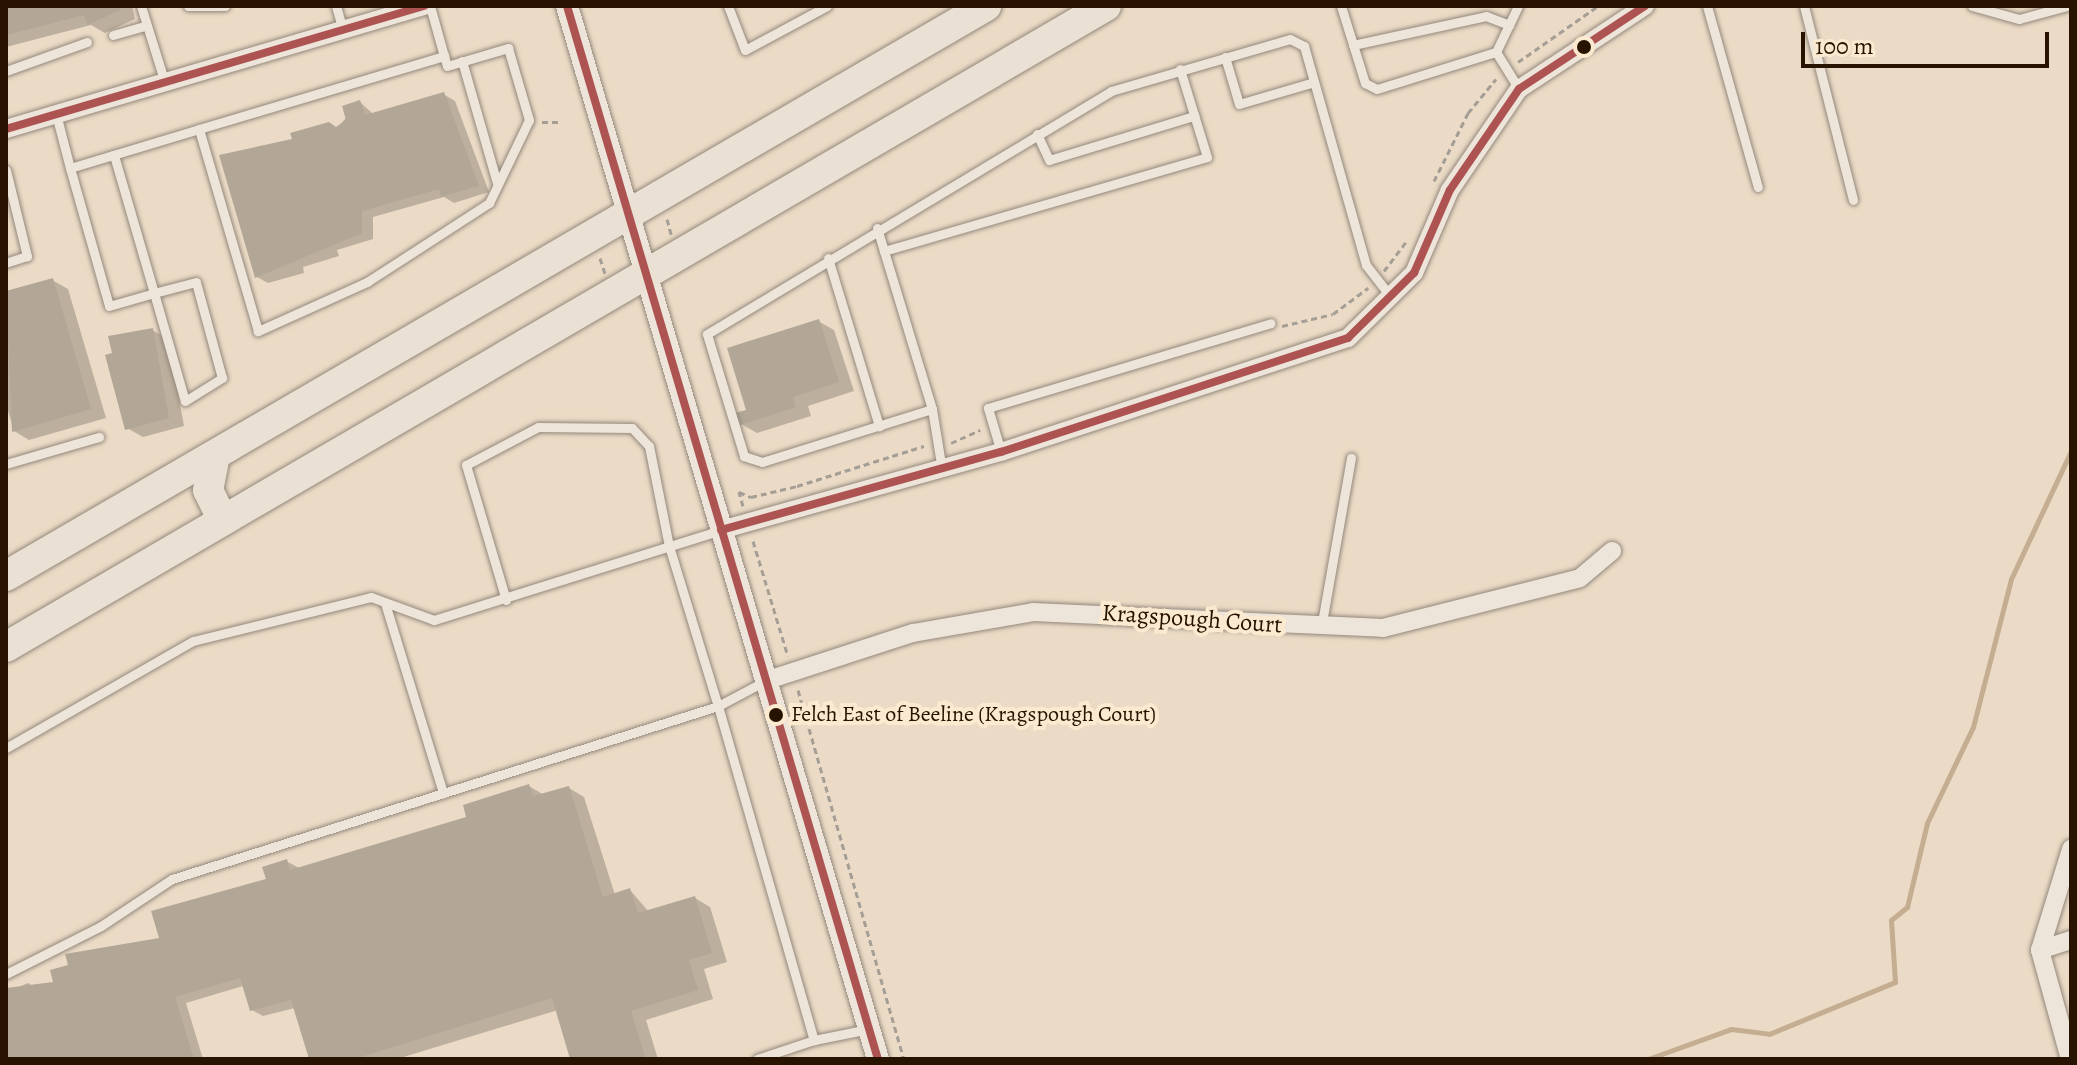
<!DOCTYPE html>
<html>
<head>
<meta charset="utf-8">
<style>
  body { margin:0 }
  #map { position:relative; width:2077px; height:1065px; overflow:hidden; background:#ebdbc6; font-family:Alegreya,serif }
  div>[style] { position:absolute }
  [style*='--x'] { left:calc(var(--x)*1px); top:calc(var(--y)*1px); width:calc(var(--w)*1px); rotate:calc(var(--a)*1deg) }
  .shadow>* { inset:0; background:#0003 }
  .stream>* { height:5px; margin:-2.5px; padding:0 2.5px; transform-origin:2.5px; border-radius:2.5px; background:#c4ad90 }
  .building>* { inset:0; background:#b2a697 }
  .path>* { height:3px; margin-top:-1.5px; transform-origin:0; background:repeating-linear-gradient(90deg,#a59e94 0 6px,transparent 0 10px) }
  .roads { filter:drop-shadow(0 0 2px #94887b) drop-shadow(0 0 2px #94887b) }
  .service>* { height:9px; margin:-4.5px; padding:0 4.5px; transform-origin:4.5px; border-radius:4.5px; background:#eee5da }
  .minor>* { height:18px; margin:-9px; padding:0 9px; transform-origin:9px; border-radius:9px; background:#eee5da }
  .tertiary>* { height:22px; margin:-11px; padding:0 11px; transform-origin:11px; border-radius:11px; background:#eee5da }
  .trunk>* { height:30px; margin:-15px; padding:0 15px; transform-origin:15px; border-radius:15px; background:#eae1d4 }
  .bus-1>* { height:8px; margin:-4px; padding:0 4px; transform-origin:4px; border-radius:4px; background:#ad5453 }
  .dots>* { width:22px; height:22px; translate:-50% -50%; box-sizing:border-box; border:4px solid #fcead0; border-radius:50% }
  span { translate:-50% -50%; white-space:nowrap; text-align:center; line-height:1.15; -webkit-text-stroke:8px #fcead0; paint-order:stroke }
  .bus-label { font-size:22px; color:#281301 }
  .left { translate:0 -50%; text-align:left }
  .street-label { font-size:24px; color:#281301 }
  .frame { position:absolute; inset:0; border:8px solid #281301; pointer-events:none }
  .scale { position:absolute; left:1801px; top:32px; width:248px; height:36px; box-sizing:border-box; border:4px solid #281301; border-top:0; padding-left:10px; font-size:24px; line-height:28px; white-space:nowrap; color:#281301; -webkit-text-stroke:6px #fcead0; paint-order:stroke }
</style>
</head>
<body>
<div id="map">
  <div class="shadow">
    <div style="clip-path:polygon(6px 6px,132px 6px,135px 19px,105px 33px,91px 25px,6px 47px)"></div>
    <div style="clip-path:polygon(443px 94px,455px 101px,489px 192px,454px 203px,444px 197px,373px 217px,373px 239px,337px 250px,339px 256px,303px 267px,304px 273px,268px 283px,257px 277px,337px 128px,360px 102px,373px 114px)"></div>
    <div style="clip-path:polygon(52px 280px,68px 289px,106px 418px,29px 440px,14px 431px,6px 404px,6px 293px)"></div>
    <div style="clip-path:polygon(818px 321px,834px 330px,854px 391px,808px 406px,811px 416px,757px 433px,741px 424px)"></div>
    <div style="clip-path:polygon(152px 330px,168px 339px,184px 426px,143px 437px,127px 428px)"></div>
    <div style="clip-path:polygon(529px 786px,544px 795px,569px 788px,584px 797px,615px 895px,630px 890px,649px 912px,695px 898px,710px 907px,727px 962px,704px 969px,713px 999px,646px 1020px,658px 1059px,573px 1059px,558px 1010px,397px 1059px,311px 1059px,295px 1008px,263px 1016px,252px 1010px,243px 986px,186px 1003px,203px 1059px,6px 1059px,6px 992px,28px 983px,38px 989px,161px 940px,268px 881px,286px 861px,301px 869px,469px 818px)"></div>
  </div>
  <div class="stream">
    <div style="--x:1648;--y:1059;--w:88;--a:-19.9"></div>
    <div style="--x:1731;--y:1029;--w:38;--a:7"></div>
    <div style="--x:1769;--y:1034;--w:136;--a:-22.4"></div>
    <div style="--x:1895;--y:982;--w:62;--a:-93.7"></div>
    <div style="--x:1891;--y:920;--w:21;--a:-39"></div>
    <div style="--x:1907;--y:907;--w:86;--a:-76.6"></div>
    <div style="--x:1927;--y:823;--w:106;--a:-64.4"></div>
    <div style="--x:1973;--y:727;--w:153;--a:-75.6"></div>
    <div style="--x:2011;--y:579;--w:141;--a:-64.9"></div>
  </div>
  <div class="building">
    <div style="clip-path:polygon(6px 6px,119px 6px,120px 10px,88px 25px,84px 15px,6px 35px)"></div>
    <div style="clip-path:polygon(444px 92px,479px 186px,441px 197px,439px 189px,362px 211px,362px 233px,255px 278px,219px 155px,292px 139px,290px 133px,329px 122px,336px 127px,346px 120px,342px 106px,360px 100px,365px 115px)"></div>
    <div style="clip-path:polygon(53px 278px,91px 409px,12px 432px,6px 291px)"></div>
    <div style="clip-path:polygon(819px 319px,839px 382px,793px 397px,796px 407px,740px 425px,735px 413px,746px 410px,727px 348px)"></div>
    <div style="clip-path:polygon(153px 328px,169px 418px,125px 430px,105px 355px,112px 353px,108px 336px)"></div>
    <div style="clip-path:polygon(529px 784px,533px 796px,569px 786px,603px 897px,630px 888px,638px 913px,695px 896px,712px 953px,689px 960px,698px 990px,631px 1011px,645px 1057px,570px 1059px,552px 998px,354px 1059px,309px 1059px,291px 1000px,250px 1011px,240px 978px,175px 997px,194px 1059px,6px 1059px,6px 988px,53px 982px,50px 970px,68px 965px,65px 954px,159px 938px,151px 911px,266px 879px,262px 867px,287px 859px,290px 870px,466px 817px,463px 805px)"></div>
  </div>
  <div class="path">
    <div style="--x:1518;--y:62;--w:98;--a:-35"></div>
    <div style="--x:542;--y:122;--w:20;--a:0"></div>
    <div style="--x:1434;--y:181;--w:76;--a:-63.4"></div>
    <div style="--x:1468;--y:113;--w:44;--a:-50.5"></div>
    <div style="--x:667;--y:219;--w:16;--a:75"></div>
    <div style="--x:600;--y:258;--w:16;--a:72"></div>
    <div style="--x:1384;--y:271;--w:40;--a:-53"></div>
    <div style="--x:1282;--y:326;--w:52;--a:-13.2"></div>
    <div style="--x:1333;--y:314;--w:44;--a:-36.6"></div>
    <div style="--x:951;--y:443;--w:32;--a:-24"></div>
    <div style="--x:743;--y:506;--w:15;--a:-106"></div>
    <div style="--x:739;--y:492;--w:13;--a:23"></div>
    <div style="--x:751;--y:497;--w:47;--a:-13.4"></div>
    <div style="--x:797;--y:486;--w:133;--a:-17.5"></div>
    <div style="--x:753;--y:541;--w:120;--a:73.1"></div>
    <div style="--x:798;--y:690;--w:384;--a:74"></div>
  </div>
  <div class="roads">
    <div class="service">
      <div style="--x:141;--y:6;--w:81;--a:72.7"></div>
      <div style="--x:188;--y:6;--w:37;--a:0"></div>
      <div style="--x:336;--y:6;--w:25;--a:74"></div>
      <div style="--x:430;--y:6;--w:52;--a:74.4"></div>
      <div style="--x:444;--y:56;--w:10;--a:73"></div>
      <div style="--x:447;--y:66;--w:64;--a:-16.4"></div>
      <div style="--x:508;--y:48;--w:75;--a:73.7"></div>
      <div style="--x:529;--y:120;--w:92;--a:115.7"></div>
      <div style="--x:489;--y:203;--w:145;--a:147.1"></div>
      <div style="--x:367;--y:282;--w:120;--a:155.8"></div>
      <div style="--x:258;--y:331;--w:210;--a:-106.3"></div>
      <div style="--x:199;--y:129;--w:256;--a:-16.6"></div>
      <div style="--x:728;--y:6;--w:47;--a:68.9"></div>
      <div style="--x:745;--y:50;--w:93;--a:-28.2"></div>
      <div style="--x:1341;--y:6;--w:81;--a:72.7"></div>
      <div style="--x:1365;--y:83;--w:13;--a:27"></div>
      <div style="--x:1377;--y:89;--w:125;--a:-17.3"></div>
      <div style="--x:1496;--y:52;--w:51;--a:-64.4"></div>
      <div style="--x:1707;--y:6;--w:188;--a:74.3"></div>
      <div style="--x:1804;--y:6;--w:200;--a:75.8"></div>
      <div style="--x:1972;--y:6;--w:49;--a:15.5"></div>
      <div style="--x:2019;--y:19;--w:50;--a:-15.2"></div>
      <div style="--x:113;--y:35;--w:35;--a:-16"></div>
      <div style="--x:1353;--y:45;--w:136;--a:-12.3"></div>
      <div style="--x:1486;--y:16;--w:25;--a:21"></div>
      <div style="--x:1496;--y:52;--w:44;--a:58.1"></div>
      <div style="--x:1225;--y:57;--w:49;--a:73.4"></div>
      <div style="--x:1239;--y:104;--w:78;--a:-16.3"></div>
      <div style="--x:462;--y:61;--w:127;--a:74"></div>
      <div style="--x:6;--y:71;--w:86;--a:-19.7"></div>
      <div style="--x:56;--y:114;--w:56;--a:75.5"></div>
      <div style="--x:70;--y:168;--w:135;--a:-16.8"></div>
      <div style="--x:1037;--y:134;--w:29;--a:65"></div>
      <div style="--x:1049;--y:160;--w:152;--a:-16.9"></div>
      <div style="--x:70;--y:168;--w:143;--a:74.2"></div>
      <div style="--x:109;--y:306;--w:47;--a:-16.1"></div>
      <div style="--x:154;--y:293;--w:112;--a:74"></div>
      <div style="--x:185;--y:401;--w:44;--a:-31.9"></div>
      <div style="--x:222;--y:378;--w:99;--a:-105.2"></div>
      <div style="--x:196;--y:282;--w:43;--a:165.3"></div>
      <div style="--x:154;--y:293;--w:144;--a:-106.2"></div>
      <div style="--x:6;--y:170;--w:89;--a:76.3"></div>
      <div style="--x:27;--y:256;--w:22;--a:162"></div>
      <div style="--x:877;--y:228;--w:189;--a:73.1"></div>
      <div style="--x:932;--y:409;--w:56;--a:80.7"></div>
      <div style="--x:884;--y:251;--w:336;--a:-16.2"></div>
      <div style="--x:1207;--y:157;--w:92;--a:-107.1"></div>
      <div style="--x:828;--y:258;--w:176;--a:73.1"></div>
      <div style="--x:932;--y:409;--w:178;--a:162.7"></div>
      <div style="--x:762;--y:462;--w:19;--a:-162"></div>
      <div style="--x:744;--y:456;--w:127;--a:-106.9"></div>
      <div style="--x:707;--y:334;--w:471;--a:-31"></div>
      <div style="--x:1111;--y:91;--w:186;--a:-16.2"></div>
      <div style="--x:1290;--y:39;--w:16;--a:27"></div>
      <div style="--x:1304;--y:46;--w:228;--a:74.2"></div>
      <div style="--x:1366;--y:265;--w:39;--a:52"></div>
      <div style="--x:1001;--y:452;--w:46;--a:-106.5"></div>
      <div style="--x:988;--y:408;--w:295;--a:-16.7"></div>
      <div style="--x:6;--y:464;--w:97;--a:-16.2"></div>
      <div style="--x:506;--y:600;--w:141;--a:-106.5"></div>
      <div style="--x:466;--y:465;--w:81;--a:-27.8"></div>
      <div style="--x:538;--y:427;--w:94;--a:0.6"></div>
      <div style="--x:632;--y:428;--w:25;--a:47"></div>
      <div style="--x:649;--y:446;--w:102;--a:78.7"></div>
      <div style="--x:669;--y:546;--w:167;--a:73"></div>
      <div style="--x:718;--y:706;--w:53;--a:-28"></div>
      <div style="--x:385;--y:603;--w:199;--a:73"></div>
      <div style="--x:1321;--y:628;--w:173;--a:-80"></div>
      <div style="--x:6;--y:748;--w:215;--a:-29.8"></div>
      <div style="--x:193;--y:641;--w:183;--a:-13.9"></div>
      <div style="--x:371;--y:597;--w:67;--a:20.1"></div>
      <div style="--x:434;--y:620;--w:301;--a:-17.4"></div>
      <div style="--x:6;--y:974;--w:106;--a:-26.8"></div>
      <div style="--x:101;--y:926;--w:85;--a:-33.5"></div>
      <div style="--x:172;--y:879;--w:573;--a:-17.58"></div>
      <div style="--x:718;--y:706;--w:348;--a:74"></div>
      <div style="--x:814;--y:1040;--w:56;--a:-11.3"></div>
      <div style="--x:757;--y:1059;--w:60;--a:-18.4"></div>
    </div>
    <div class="minor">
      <div style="--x:6;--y:129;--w:436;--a:-16.4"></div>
      <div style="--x:721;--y:530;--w:291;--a:-15.6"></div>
      <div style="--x:1001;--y:452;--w:365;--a:-18.2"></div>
      <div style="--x:1348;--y:338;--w:93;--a:-44.6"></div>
      <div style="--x:1414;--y:273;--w:90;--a:-66.6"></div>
      <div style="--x:1450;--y:190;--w:122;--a:-55.7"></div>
      <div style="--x:1519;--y:89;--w:151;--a:-33.4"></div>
      <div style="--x:765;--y:681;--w:156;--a:-18"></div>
      <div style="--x:913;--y:633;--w:122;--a:-9.9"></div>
      <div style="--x:1033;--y:612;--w:350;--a:2.6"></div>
      <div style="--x:1383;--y:628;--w:203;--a:-14.2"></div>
      <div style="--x:1580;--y:578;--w:42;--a:-40.2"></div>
      <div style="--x:2040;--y:950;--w:33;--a:-18"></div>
      <div style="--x:2070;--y:1059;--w:113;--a:-105.4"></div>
      <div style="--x:2040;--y:950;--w:106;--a:-72.9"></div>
    </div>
    <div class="tertiary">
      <div style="--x:567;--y:6;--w:1098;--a:73.55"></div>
    </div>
    <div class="trunk">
      <div style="--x:215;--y:455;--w:36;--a:101"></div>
      <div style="--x:208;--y:490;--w:34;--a:64"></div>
      <div style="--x:6;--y:576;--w:1134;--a:-30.18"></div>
      <div style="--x:6;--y:647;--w:1273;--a:-30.23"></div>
    </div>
  </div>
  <div class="bus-1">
    <div style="--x:567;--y:6;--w:1098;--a:73.55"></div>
    <div style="--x:6;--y:129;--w:436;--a:-16.4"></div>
    <div style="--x:721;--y:530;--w:291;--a:-15.6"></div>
    <div style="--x:1001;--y:452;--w:365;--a:-18.2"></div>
    <div style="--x:1348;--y:338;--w:93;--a:-44.6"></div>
    <div style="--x:1414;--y:273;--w:90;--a:-66.6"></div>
    <div style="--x:1450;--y:190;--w:122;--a:-55.7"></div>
    <div style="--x:1519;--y:89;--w:151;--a:-33.4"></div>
  </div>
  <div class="dots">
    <div style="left:1584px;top:47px;background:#281301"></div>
    <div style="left:776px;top:715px;background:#281301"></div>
  </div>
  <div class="bus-label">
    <span class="left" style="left:791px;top:715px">Felch East of Beeline (Kragspough Court)</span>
  </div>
  <div class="street-label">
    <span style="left:1192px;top:619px;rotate:4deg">Kragspough Court</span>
  </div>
  <div class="frame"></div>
  <div class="scale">100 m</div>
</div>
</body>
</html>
